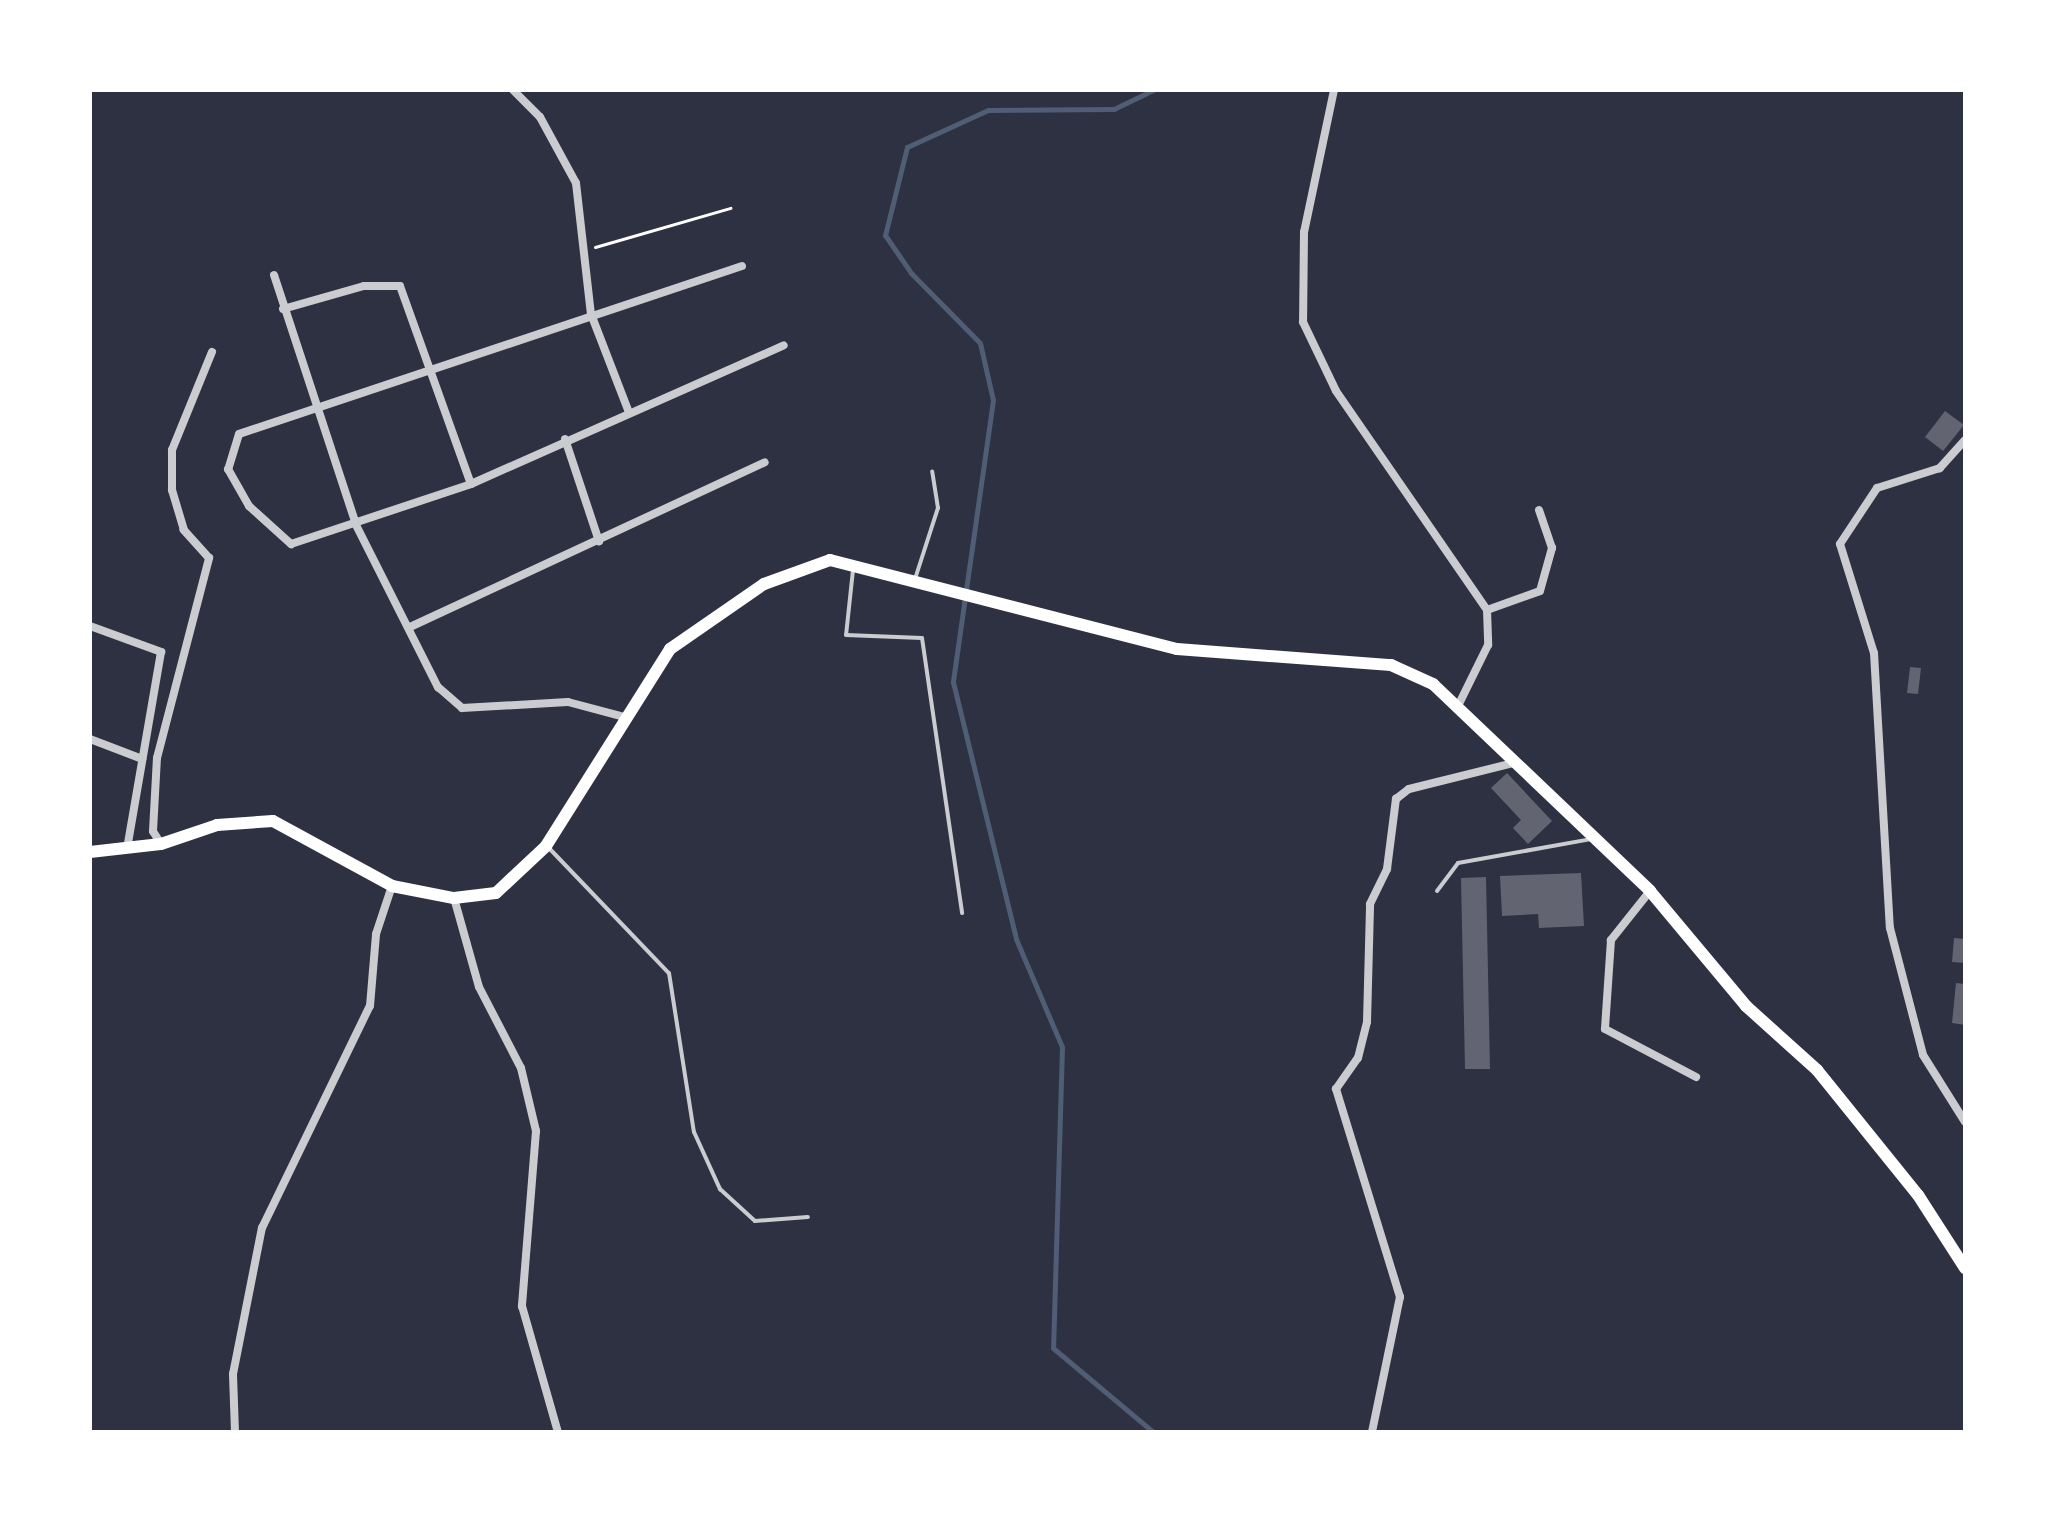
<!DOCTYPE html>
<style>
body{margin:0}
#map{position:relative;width:2055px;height:1522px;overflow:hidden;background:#2d3142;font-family:"Open Sans",sans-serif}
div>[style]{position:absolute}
.stream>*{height:5px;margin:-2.5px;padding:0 2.5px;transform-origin:2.5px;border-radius:2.5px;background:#4f5d75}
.building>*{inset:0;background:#626471}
.path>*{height:3px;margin:-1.5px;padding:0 1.5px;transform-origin:1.5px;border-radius:1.5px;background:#fff}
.service>*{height:4px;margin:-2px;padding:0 2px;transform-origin:2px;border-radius:2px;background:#caccd0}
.minor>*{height:8px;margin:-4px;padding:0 4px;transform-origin:4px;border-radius:4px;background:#caccd0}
.secondary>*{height:12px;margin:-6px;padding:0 6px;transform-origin:6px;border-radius:6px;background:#fff}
span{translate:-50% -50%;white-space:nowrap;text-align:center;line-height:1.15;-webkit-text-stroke:6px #fff;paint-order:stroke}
.frame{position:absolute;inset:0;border:92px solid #fff;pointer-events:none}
</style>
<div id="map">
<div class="stream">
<i style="left:1153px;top:90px;width:43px;rotate:154deg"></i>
<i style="left:1114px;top:109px;width:126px;rotate:179.5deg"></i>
<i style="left:988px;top:110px;width:89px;rotate:155.4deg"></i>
<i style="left:907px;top:147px;width:91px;rotate:104deg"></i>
<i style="left:885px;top:235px;width:46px;rotate:55.6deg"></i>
<i style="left:911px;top:273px;width:98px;rotate:45.4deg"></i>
<i style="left:980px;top:343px;width:58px;rotate:77.2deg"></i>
<i style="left:993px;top:400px;width:285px;rotate:98.1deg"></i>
<i style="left:953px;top:682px;width:265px;rotate:76.2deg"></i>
<i style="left:1016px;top:939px;width:117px;rotate:66.9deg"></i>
<i style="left:1062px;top:1047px;width:301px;rotate:91.7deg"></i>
<i style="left:1053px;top:1348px;width:131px;rotate:40deg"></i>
</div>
<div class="building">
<i style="clip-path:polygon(1945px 411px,1964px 425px,1943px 451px,1925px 437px)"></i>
<i style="clip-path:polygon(1910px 667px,1921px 668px,1918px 694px,1907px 693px)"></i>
<i style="clip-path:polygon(1507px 773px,1552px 821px,1528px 844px,1513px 828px,1521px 820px,1491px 788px)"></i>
<i style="clip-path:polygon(1581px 873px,1584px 926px,1539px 928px,1538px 914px,1502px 916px,1500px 876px)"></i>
<i style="clip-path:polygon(1486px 877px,1490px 1069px,1465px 1069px,1461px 878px)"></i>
<i style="clip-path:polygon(1954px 938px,1965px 939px,1965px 963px,1952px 962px)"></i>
<i style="clip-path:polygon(1956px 983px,1965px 984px,1965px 1025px,1952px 1023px)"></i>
</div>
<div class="path">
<i style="left:595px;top:247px;width:141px;rotate:-16.1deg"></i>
</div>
<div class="service">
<i style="left:853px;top:570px;width:65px;rotate:96.1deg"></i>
<i style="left:846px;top:635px;width:76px;rotate:2.3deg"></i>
<i style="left:922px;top:638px;width:278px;rotate:81.7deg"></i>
<i style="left:915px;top:579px;width:75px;rotate:-72.1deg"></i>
<i style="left:938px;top:508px;width:37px;rotate:-99deg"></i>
<i style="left:547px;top:846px;width:176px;rotate:46.2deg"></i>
<i style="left:669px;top:973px;width:161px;rotate:81.1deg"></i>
<i style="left:694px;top:1132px;width:63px;rotate:65.5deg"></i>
<i style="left:720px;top:1189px;width:47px;rotate:42.4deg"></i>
<i style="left:755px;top:1221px;width:53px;rotate:-4.3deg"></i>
<i style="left:1437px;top:891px;width:35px;rotate:-53deg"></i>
<i style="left:1458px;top:863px;width:135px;rotate:-10.2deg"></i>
</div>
<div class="minor">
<i style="left:513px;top:90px;width:38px;rotate:45deg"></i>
<i style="left:540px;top:117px;width:75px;rotate:61.4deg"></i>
<i style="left:576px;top:183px;width:132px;rotate:83.5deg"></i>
<i style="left:591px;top:314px;width:103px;rotate:68.9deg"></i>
<i style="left:1334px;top:90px;width:145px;rotate:101.9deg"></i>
<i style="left:1304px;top:232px;width:90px;rotate:90.6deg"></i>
<i style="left:1303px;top:322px;width:76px;rotate:64.4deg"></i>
<i style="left:1336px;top:391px;width:266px;rotate:55.4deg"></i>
<i style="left:1487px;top:610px;width:35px;rotate:88deg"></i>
<i style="left:1488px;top:645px;width:70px;rotate:116.2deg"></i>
<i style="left:742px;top:266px;width:530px;rotate:161.53deg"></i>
<i style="left:239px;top:434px;width:37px;rotate:107deg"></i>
<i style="left:228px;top:469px;width:43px;rotate:60.4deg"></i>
<i style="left:249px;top:506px;width:57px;rotate:42.1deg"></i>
<i style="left:291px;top:544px;width:190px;rotate:-18.4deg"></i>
<i style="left:471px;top:484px;width:342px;rotate:-23.9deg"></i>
<i style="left:274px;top:275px;width:263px;rotate:71.8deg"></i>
<i style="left:356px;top:525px;width:182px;rotate:63.2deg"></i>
<i style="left:438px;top:687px;width:32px;rotate:41deg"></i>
<i style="left:462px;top:708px;width:106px;rotate:-3.2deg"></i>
<i style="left:568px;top:702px;width:55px;rotate:14.8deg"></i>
<i style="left:283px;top:309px;width:84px;rotate:-15.9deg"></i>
<i style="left:364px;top:286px;width:36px"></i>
<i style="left:400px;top:286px;width:210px;rotate:70.3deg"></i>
<i style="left:565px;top:439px;width:108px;rotate:71.6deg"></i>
<i style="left:1965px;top:440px;width:38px;rotate:132deg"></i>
<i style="left:1940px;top:468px;width:66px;rotate:162.4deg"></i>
<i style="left:1877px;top:488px;width:67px;rotate:123.5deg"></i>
<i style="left:1840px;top:544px;width:114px;rotate:72.7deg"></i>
<i style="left:1874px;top:653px;width:275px;rotate:86.7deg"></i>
<i style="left:1890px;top:928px;width:131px;rotate:75.4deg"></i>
<i style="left:1923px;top:1055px;width:79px;rotate:57.9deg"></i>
<i style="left:1487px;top:610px;width:56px;rotate:-19.7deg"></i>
<i style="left:1540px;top:591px;width:45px;rotate:-74.4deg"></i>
<i style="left:1552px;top:548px;width:40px;rotate:-108.9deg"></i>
<i style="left:90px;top:626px;width:76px;rotate:20.1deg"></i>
<i style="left:161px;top:652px;width:200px;rotate:99.8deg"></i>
<i style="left:410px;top:627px;width:391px;rotate:-24.9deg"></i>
<i style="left:90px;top:739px;width:56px;rotate:21deg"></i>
<i style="left:161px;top:844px;width:15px;rotate:-122deg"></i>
<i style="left:153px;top:831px;width:73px;rotate:-86.9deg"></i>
<i style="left:157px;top:758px;width:207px;rotate:-75.4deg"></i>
<i style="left:209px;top:558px;width:38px;rotate:-132deg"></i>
<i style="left:184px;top:530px;width:42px;rotate:-106.7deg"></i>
<i style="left:172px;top:490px;width:40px;rotate:-90deg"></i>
<i style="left:172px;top:450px;width:106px;rotate:-67.8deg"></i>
<i style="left:1650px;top:891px;width:63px;rotate:128.5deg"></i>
<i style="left:1611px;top:940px;width:89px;rotate:93.9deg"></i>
<i style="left:1605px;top:1029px;width:103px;rotate:27.8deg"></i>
<i style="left:454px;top:898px;width:92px;rotate:74.3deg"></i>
<i style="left:479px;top:987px;width:91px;rotate:62.6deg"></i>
<i style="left:521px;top:1068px;width:65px;rotate:76.6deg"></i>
<i style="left:536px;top:1131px;width:176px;rotate:94.6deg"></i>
<i style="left:522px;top:1306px;width:131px;rotate:74.1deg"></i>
<i style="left:235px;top:1432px;width:58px;rotate:-92deg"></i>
<i style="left:233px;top:1374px;width:149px;rotate:-78.8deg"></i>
<i style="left:262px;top:1228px;width:247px;rotate:-64.1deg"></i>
<i style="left:370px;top:1006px;width:72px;rotate:-85.2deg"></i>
<i style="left:376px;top:934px;width:51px;rotate:-71.6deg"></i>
<i style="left:1372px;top:1432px;width:138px;rotate:-78.3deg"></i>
<i style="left:1400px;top:1297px;width:218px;rotate:-107.1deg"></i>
<i style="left:1336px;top:1089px;width:38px;rotate:-55deg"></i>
<i style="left:1358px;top:1058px;width:37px;rotate:-76deg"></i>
<i style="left:1367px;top:1022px;width:118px;rotate:-88.5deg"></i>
<i style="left:1370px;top:904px;width:39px;rotate:-64deg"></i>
<i style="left:1387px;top:869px;width:71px;rotate:-82.7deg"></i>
<i style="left:1396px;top:799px;width:16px;rotate:-38deg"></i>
<i style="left:1409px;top:789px;width:107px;rotate:-14deg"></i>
</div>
<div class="secondary">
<i style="left:90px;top:852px;width:71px;rotate:-6.4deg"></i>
<i style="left:161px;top:844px;width:59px;rotate:-18.7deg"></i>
<i style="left:217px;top:825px;width:56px;rotate:-4.1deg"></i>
<i style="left:273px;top:821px;width:136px;rotate:28.6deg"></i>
<i style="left:392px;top:886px;width:63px;rotate:11deg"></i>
<i style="left:454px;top:898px;width:42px;rotate:-6.8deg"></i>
<i style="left:496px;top:893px;width:69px;rotate:-43.2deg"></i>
<i style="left:546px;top:846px;width:233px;rotate:-57.8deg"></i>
<i style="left:670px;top:649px;width:114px;rotate:-34.7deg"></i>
<i style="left:764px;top:584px;width:70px;rotate:-20deg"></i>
<i style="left:830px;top:560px;width:358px;rotate:14.4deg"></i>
<i style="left:1177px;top:649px;width:215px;rotate:4.3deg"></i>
<i style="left:1391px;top:665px;width:46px;rotate:24.3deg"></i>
<i style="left:1433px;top:684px;width:300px;rotate:43.6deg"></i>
<i style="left:1650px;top:891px;width:150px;rotate:50.1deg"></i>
<i style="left:1746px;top:1006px;width:96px;rotate:42deg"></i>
<i style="left:1817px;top:1070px;width:161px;rotate:51.1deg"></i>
<i style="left:1918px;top:1195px;width:87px;rotate:57.2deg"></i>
</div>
<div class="frame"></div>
</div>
